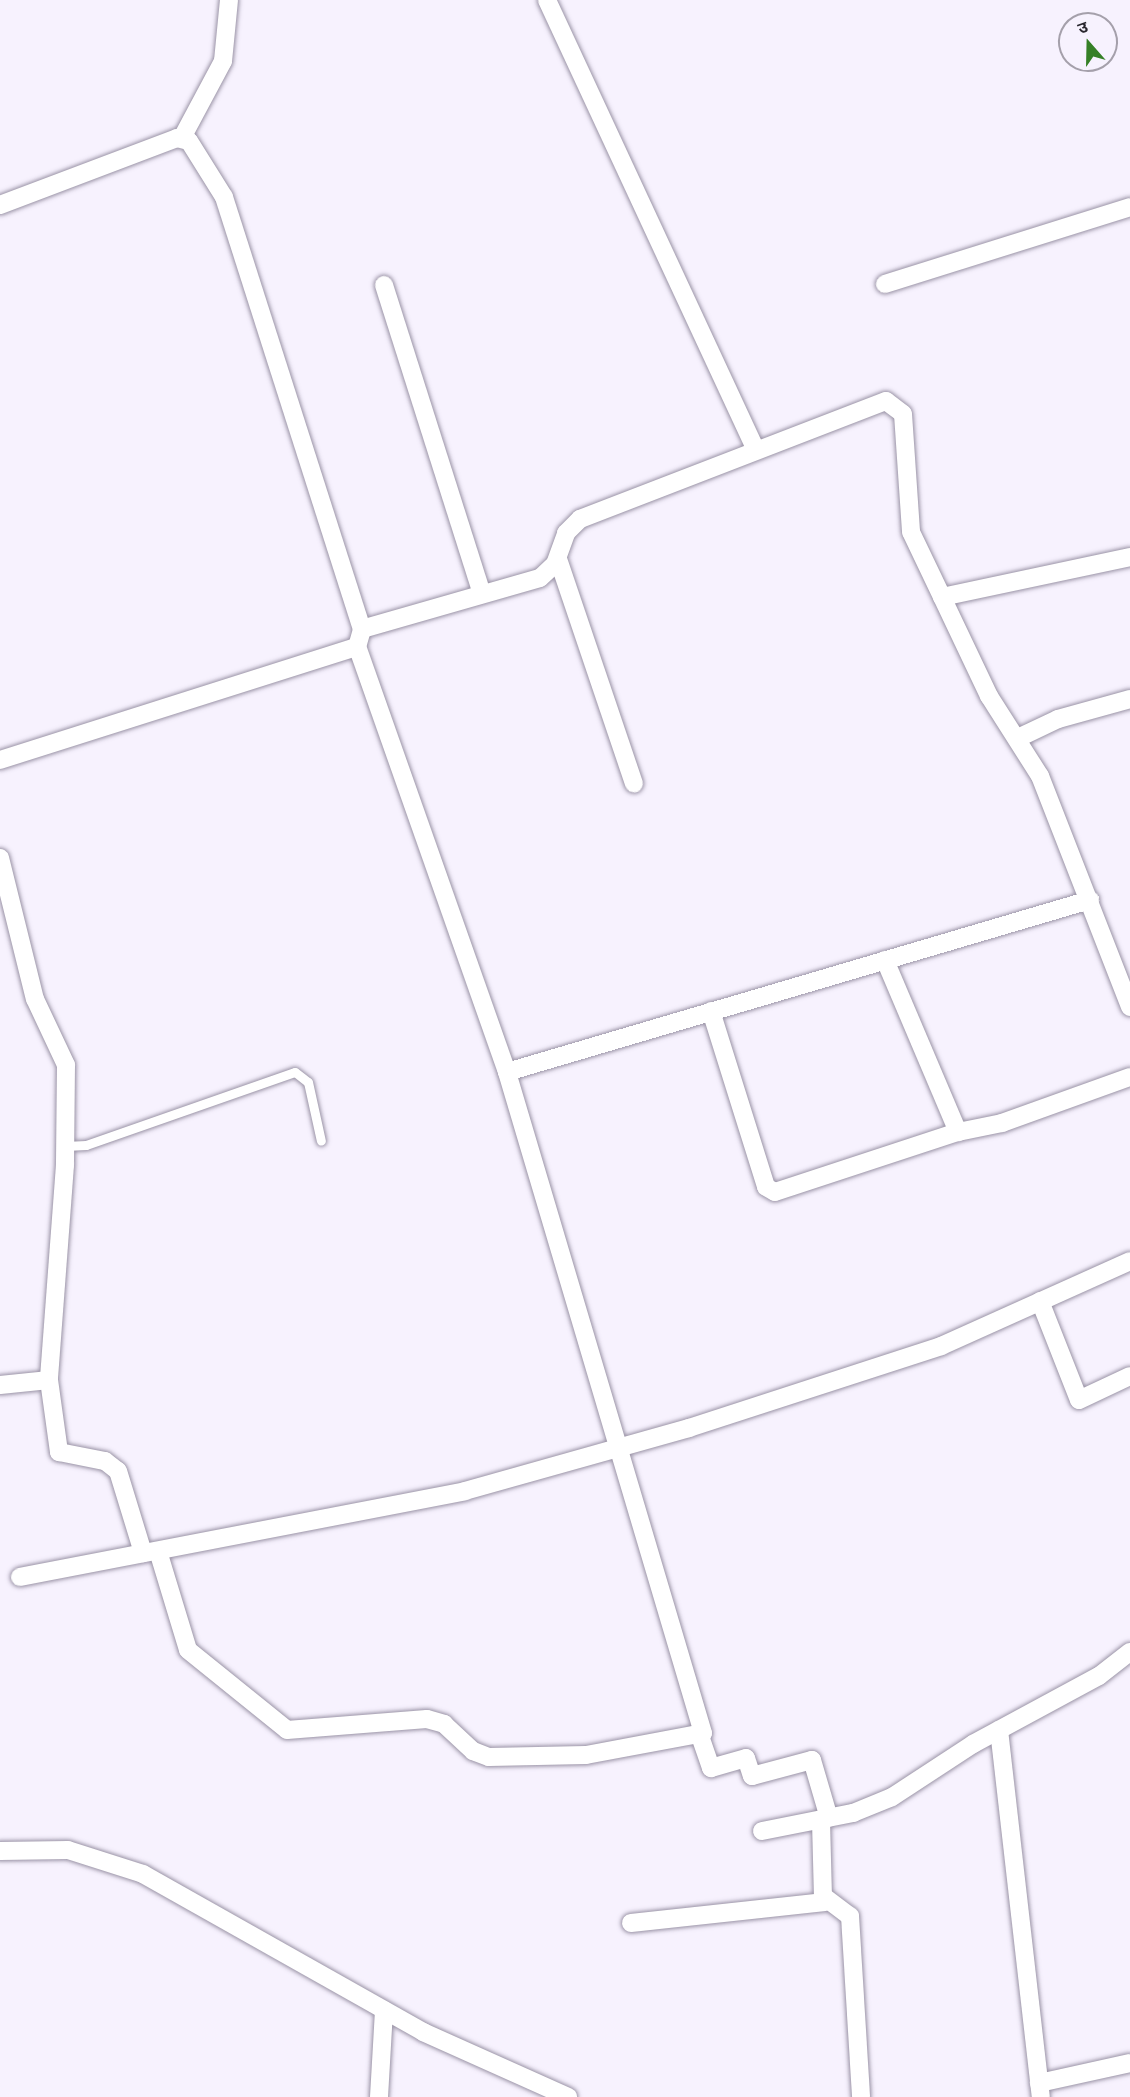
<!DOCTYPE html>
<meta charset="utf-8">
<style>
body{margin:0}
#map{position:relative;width:1130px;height:2097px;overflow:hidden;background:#f7f2fe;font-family:"Open Sans","Noto Sans Devanagari",sans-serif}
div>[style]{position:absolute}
.roads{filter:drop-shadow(0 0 2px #9a93a6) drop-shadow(0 0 2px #9a93a6)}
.service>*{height:9px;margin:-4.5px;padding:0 4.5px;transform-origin:4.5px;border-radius:4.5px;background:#fff}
.minor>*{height:18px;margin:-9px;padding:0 9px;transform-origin:9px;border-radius:9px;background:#fff}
span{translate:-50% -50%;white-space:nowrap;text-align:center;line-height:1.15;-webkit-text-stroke:6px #f7f2fe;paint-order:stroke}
.north{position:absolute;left:1058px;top:12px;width:60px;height:60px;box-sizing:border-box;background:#f7f2fe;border:2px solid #a5a0ab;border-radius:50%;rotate:340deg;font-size:16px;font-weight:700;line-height:24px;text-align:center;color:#29262e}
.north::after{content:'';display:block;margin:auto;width:21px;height:27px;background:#368027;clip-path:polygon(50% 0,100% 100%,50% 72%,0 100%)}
</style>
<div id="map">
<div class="roads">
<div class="service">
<i style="left:65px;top:1146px;width:21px;rotate:-3deg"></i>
<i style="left:86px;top:1145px;width:221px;rotate:-19.3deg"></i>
<i style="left:295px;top:1072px;width:16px;rotate:38deg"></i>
<i style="left:308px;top:1082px;width:60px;rotate:77.6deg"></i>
</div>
<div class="minor">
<i style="left:547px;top:0;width:494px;rotate:65.1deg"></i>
<i style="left:183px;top:136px;width:85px;rotate:-61.9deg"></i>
<i style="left:223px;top:61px;width:61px;rotate:-84.4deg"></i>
<i style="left:0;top:205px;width:189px;rotate:-20.7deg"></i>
<i style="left:177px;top:138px;width:12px;rotate:14deg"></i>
<i style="left:189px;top:141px;width:66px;rotate:58deg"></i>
<i style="left:224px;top:197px;width:454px;rotate:72.3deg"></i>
<i style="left:885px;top:284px;width:257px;rotate:-17.4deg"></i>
<i style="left:384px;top:285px;width:324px;rotate:72.4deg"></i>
<i style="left:558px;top:559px;width:237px;rotate:71.3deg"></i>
<i style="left:942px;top:597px;width:110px;rotate:64.6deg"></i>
<i style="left:989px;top:696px;width:95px;rotate:57.5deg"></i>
<i style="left:1040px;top:776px;width:248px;rotate:68.7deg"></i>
<i style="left:1018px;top:738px;width:44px;rotate:-25.4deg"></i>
<i style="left:1058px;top:719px;width:75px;rotate:-15.5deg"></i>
<i style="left:0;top:760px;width:374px;rotate:-17.6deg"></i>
<i style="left:357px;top:647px;width:19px;rotate:-74deg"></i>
<i style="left:362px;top:629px;width:185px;rotate:-16deg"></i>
<i style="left:540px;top:578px;width:21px;rotate:-43deg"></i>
<i style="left:555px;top:564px;width:33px;rotate:-70deg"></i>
<i style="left:566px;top:533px;width:20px;rotate:-45deg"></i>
<i style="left:580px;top:519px;width:328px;rotate:-21.1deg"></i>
<i style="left:886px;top:401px;width:21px;rotate:37deg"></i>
<i style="left:903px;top:414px;width:118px;rotate:86.1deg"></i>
<i style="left:911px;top:532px;width:72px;rotate:64.5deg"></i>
<i style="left:942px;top:597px;width:192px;rotate:-12deg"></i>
<i style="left:0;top:858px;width:145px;rotate:76.1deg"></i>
<i style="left:35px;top:999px;width:73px;rotate:64.8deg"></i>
<i style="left:66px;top:1065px;width:100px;rotate:90.6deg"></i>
<i style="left:65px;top:1165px;width:216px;rotate:94.3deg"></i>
<i style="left:49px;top:1380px;width:49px;rotate:174.2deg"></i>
<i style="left:885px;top:960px;width:187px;rotate:67deg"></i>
<i style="left:711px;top:1011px;width:184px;rotate:72.6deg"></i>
<i style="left:766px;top:1187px;width:10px;rotate:29deg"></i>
<i style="left:775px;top:1192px;width:193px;rotate:-18.2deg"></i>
<i style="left:958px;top:1132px;width:45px;rotate:-11.6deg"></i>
<i style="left:1002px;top:1123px;width:136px;rotate:-19.8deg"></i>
<i style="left:507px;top:1072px;width:608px;rotate:-16.44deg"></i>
<i style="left:1040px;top:1301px;width:106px;rotate:68.5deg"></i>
<i style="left:1079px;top:1400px;width:56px;rotate:-25.2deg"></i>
<i style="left:49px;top:1380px;width:73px;rotate:82.1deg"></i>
<i style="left:59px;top:1452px;width:47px;rotate:11.1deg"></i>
<i style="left:105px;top:1461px;width:16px;rotate:38deg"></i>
<i style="left:118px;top:1471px;width:86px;rotate:73deg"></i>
<i style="left:158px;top:1551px;width:103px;rotate:73.1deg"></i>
<i style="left:188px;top:1650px;width:127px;rotate:38.9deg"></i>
<i style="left:287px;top:1730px;width:140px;rotate:-4.5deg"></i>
<i style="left:427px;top:1719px;width:18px;rotate:16deg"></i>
<i style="left:444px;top:1724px;width:40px;rotate:43deg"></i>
<i style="left:473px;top:1751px;width:17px;rotate:21deg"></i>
<i style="left:489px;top:1757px;width:97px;rotate:-1.2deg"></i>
<i style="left:586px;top:1755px;width:119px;rotate:-10.6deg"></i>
<i style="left:703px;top:1733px;width:689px;rotate:-106.52deg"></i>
<i style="left:507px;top:1072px;width:451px;rotate:-109.4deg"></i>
<i style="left:20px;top:1577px;width:453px;rotate:-10.9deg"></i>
<i style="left:465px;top:1491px;width:233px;rotate:-15.7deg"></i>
<i style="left:689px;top:1428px;width:265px;rotate:-18deg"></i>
<i style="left:941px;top:1346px;width:207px;rotate:-24.2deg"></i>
<i style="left:999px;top:1730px;width:369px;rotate:83.5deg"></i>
<i style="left:700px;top:1736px;width:34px;rotate:71deg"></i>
<i style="left:711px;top:1768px;width:36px;rotate:-16deg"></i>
<i style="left:746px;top:1758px;width:19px;rotate:72deg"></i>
<i style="left:752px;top:1776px;width:62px;rotate:-14.9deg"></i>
<i style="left:812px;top:1760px;width:60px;rotate:73.7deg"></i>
<i style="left:821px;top:1821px;width:75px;rotate:88.5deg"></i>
<i style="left:823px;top:1896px;width:34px;rotate:37deg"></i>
<i style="left:850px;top:1916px;width:181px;rotate:86.5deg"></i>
<i style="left:762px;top:1831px;width:93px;rotate:-11.2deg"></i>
<i style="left:853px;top:1813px;width:42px;rotate:-22.3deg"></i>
<i style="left:892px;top:1797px;width:97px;rotate:-33.2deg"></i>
<i style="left:973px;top:1744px;width:143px;rotate:-28.4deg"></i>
<i style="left:1099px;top:1676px;width:39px;rotate:-38deg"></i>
<i style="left:0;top:1851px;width:68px;rotate:-0.8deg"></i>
<i style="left:68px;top:1850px;width:79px;rotate:17.7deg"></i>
<i style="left:143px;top:1874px;width:322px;rotate:29.4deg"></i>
<i style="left:423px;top:2032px;width:159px;rotate:24.1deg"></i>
<i style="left:631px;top:1923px;width:195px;rotate:-6.2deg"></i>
<i style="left:1039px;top:2083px;width:93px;rotate:-12.4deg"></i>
<i style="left:379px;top:2097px;width:87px;rotate:-86.7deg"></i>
</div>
</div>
<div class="north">उ</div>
</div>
